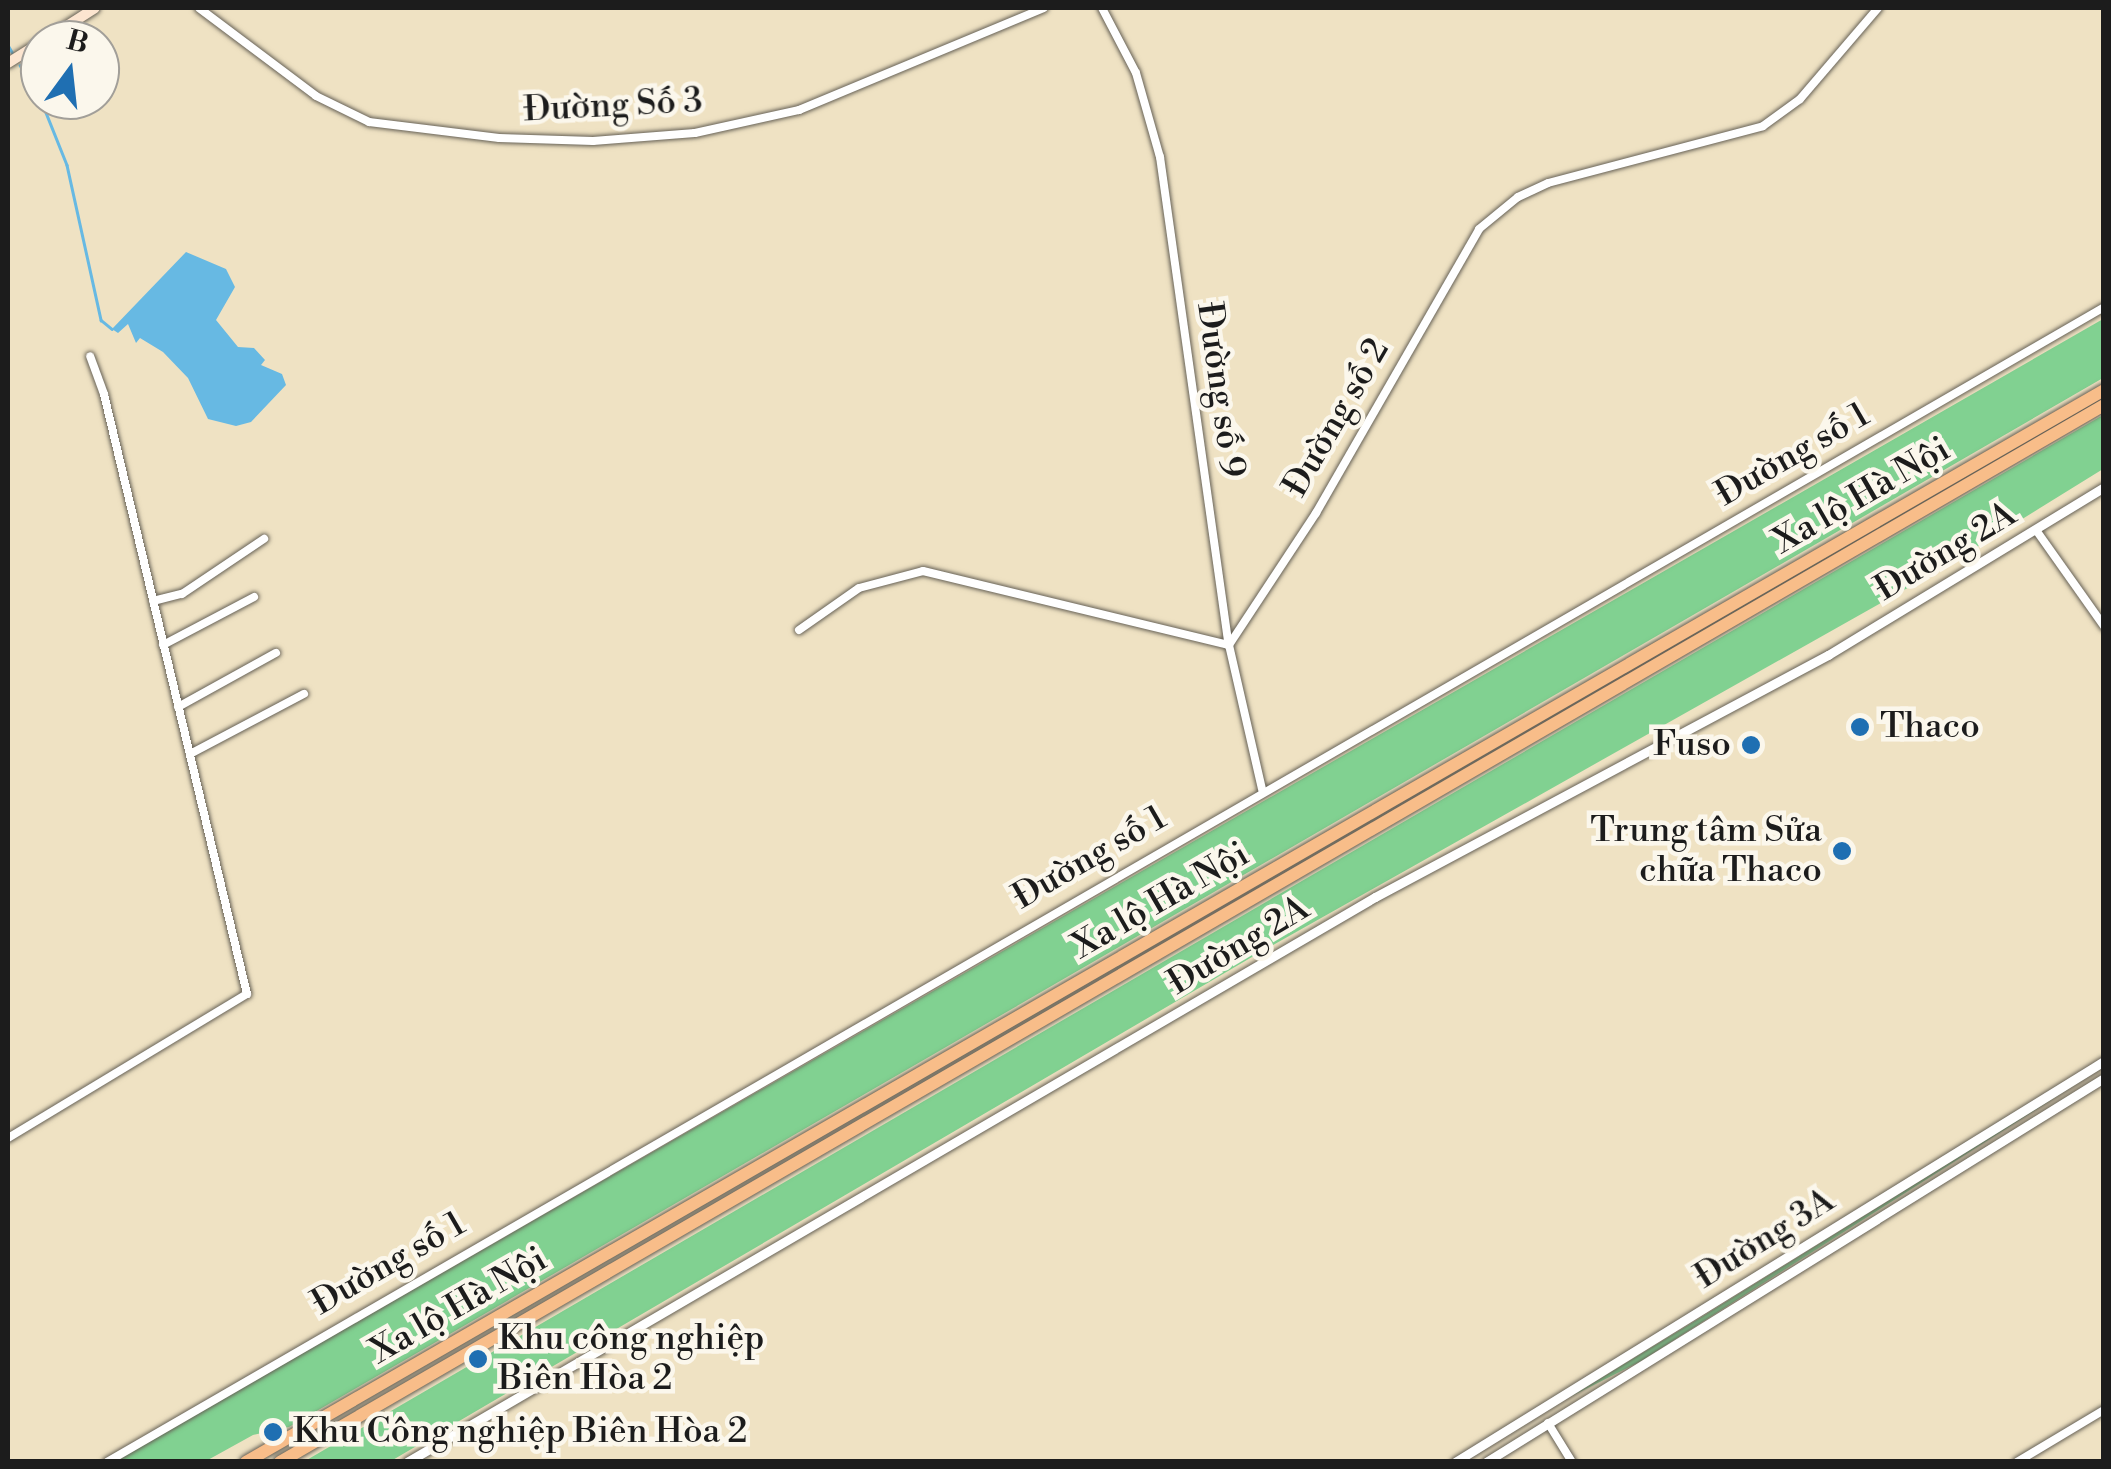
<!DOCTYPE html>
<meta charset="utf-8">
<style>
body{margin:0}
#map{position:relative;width:2111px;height:1469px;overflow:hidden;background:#efe2c3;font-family:"Libre Bodoni",serif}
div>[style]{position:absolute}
.green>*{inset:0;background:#81d191}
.water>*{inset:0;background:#67b9e3}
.stream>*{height:2.5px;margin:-1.25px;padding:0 1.25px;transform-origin:1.25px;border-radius:1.25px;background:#67b9e3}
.roads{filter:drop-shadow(0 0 2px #666156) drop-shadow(0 0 2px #666156)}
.minor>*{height:8px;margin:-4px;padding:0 4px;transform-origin:4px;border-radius:4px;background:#fff}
.tertiary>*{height:9px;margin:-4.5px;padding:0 4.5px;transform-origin:4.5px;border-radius:4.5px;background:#fff}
.secondary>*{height:10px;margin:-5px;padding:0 5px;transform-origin:5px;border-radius:5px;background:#fce5d0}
.trunk>*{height:12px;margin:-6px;padding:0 6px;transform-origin:6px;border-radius:6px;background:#f8bd89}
.dots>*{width:28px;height:28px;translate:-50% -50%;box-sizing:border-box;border:5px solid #fbf7ec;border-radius:50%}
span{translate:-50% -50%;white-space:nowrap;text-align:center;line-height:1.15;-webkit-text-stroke:9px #fbf7ec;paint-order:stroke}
.street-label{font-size:35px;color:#1c1c1c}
.poi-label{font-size:35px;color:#1c1c1c}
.left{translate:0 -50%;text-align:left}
.right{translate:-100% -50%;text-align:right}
.frame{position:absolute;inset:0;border:10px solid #1c1c1c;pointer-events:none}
.north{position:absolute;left:20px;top:20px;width:100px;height:100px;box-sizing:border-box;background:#fbf7ec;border:2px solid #a29f99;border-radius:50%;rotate:15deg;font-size:28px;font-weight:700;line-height:40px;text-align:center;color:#1c1c1c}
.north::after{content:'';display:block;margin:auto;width:35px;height:45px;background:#1f6fb2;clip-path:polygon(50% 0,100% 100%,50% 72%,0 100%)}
</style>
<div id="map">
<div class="green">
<i style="clip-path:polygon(2103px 319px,2103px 378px,289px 1427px,253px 1435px,206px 1461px,113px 1462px)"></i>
<i style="clip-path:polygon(2103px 415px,2103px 469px,1943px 568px,1252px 957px,391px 1461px,305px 1461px)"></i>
<i style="clip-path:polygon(2103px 1067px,1641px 1361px,1570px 1397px,1700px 1318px)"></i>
</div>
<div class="water">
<i style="clip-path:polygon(186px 252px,226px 269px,235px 287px,216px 320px,238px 347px,254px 348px,265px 360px,261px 365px,282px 374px,286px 385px,251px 422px,236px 426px,208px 419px,188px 378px,163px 352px,140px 338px,136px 343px,128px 324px,118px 333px,112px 329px)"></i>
</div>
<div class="stream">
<i style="left:8px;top:45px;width:8px;rotate:60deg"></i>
<i style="left:20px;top:65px;width:38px;rotate:60deg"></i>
<i style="left:41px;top:100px;width:70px;rotate:68.2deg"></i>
<i style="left:67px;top:165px;width:159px;rotate:77.6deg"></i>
<i style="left:101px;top:320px;width:14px;rotate:39deg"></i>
</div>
<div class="roads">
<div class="minor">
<i style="left:199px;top:8px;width:146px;rotate:36.9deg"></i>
<i style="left:316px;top:96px;width:59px;rotate:26.1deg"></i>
<i style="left:369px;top:122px;width:131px;rotate:7deg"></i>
<i style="left:499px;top:138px;width:94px;rotate:1.8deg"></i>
<i style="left:593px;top:141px;width:102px;rotate:-4.5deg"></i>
<i style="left:695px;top:133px;width:107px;rotate:-12.5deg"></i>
<i style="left:799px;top:110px;width:265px;rotate:-22.6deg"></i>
<i style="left:1102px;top:8px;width:73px;rotate:62.4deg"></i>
<i style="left:1136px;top:73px;width:87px;rotate:74.1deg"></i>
<i style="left:1160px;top:157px;width:493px;rotate:82deg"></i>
<i style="left:1229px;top:645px;width:148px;rotate:77.1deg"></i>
<i style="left:2036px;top:530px;width:118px;rotate:54.7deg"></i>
<i style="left:153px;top:601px;width:30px;rotate:-14deg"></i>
<i style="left:182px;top:594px;width:99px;rotate:-33.9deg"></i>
<i style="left:799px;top:630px;width:73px;rotate:-35deg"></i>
<i style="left:859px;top:588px;width:66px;rotate:-14.9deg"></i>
<i style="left:923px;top:571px;width:315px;rotate:13.6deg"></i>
<i style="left:1229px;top:645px;width:158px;rotate:-56.6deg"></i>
<i style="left:1316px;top:513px;width:327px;rotate:-60.1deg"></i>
<i style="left:1479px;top:229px;width:50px;rotate:-39.4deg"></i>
<i style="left:1518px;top:197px;width:33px;rotate:-25deg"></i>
<i style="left:1548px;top:183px;width:222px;rotate:-14.8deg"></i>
<i style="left:1763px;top:126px;width:46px;rotate:-36.1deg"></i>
<i style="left:1800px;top:99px;width:120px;rotate:-49.4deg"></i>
<i style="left:163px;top:645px;width:103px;rotate:-27.8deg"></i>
<i style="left:178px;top:707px;width:112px;rotate:-28.9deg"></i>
<i style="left:190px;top:754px;width:129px;rotate:-27.8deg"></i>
<i style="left:8px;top:1138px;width:279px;rotate:-31.1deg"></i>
<i style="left:247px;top:994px;width:617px;rotate:-103.41deg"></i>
<i style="left:104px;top:394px;width:40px;rotate:-110.2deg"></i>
<i style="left:1548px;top:1423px;width:46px;rotate:58.4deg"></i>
<i style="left:107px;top:1462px;width:2307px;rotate:-30.04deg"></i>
<i style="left:2017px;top:1462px;width:101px;rotate:-30.9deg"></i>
</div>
<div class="tertiary">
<i style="left:407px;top:1462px;width:1121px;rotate:-30.27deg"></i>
<i style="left:1375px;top:897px;width:514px;rotate:-28.11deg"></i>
<i style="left:1828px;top:655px;width:323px;rotate:-31.3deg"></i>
<i style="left:1455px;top:1462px;width:763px;rotate:-31.71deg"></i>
<i style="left:1486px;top:1462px;width:728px;rotate:-31.86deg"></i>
</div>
<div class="secondary">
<i style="left:45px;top:40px;width:59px;rotate:-32.6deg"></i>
<i style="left:8px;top:63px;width:38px;rotate:-32deg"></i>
</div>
<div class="trunk">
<i style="left:246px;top:1462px;width:2145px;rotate:-29.98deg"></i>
<i style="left:280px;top:1462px;width:2108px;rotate:-30.09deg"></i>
</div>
</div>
<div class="dots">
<i style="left:1860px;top:727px;background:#1f6fb2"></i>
<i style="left:1751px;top:745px;background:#1f6fb2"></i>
<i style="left:1842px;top:851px;background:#1f6fb2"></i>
<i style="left:478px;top:1359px;background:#1f6fb2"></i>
<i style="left:273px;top:1432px;background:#1f6fb2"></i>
</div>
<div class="street-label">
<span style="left:613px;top:106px;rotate:-3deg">Đường Số 3</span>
<span style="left:1220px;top:390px;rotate:82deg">Đường số 9</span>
<span style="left:1337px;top:418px;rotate:-60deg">Đường số 2</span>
<span style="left:1793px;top:455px;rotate:-30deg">Đường số 1</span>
<span style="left:1862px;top:496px;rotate:-30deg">Xa lộ Hà Nội</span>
<span style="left:1946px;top:552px;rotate:-31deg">Đường 2A</span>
<span style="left:1090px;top:858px;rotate:-30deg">Đường số 1</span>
<span style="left:1161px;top:901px;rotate:-30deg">Xa lộ Hà Nội</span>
<span style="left:1239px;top:946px;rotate:-31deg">Đường 2A</span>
<span style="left:1765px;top:1239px;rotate:-32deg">Đường 3A</span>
<span style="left:389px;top:1264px;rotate:-30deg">Đường số 1</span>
<span style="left:459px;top:1306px;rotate:-30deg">Xa lộ Hà Nội</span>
</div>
<div class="poi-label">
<span class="left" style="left:1880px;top:727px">Thaco</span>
<span class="right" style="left:1731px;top:745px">Fuso</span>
<span class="right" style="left:1822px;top:851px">Trung tâm Sửa<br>chữa Thaco</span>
<span class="left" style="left:498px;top:1359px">Khu công nghiệp<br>Biên Hòa 2</span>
<span class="left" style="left:293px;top:1432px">Khu Công nghiệp Biên Hòa 2</span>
</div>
<div class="frame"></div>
<div class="north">B</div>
</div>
